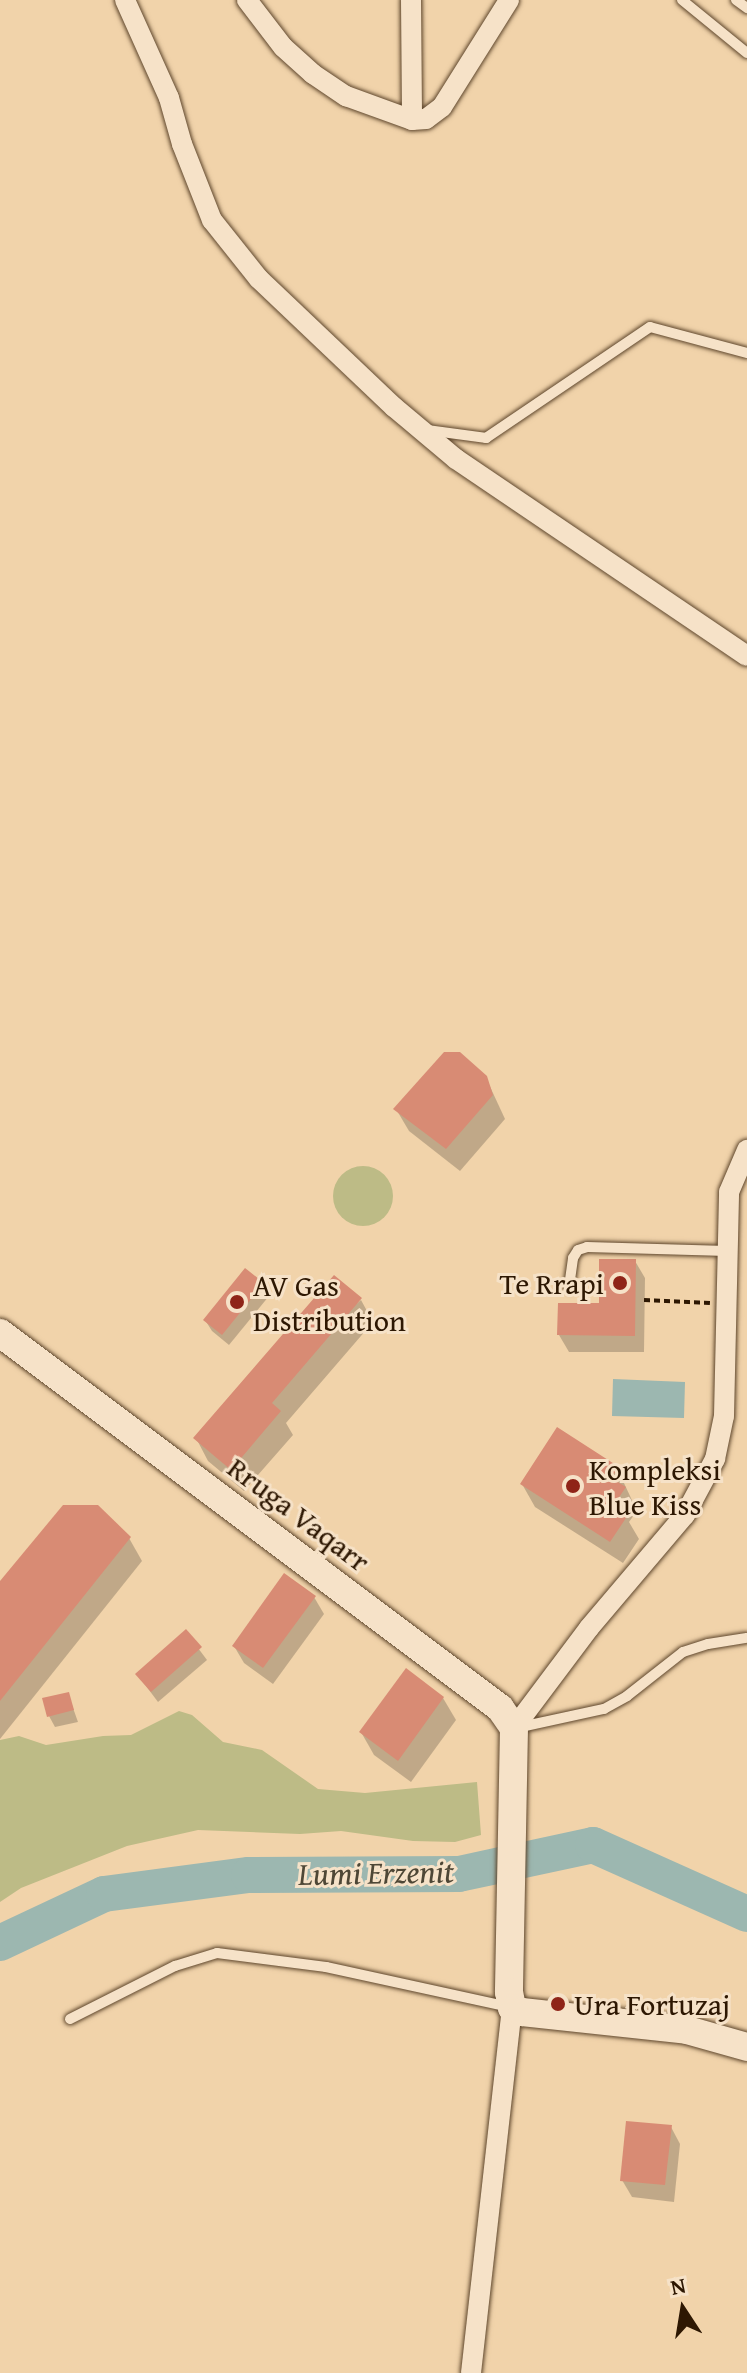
<!DOCTYPE html>
<style>
body{margin:0}
#map{position:relative;width:747px;height:2373px;overflow:hidden;background:#f1d3aa;font-family:"Gentium Book Plus",serif}
div>[style]{position:absolute}
.green>*{inset:0;background:#bdbb86}
.round{border-radius:50%}
.water>*{inset:0;background:#9cb7b0}
.shadow>*{inset:0;background:#0003}
.river>*{height:36px;margin:-18px;padding:0 18px;transform-origin:18px;border-radius:18px;background:#9cb7b0}
.building>*{inset:0;background:#d88b74}
.path>*{height:4px;margin-top:-2px;transform-origin:0;background:repeating-linear-gradient(90deg,#2d1702 0 6px,transparent 0 10px)}
.roads{filter:drop-shadow(0 0 2px #5e462c) drop-shadow(0 0 2px #5e462c)}
.service>*{height:10px;margin:-5px;padding:0 5px;transform-origin:5px;border-radius:5px;background:#f6e2c8}
.minor>*{height:20px;margin:-10px;padding:0 10px;transform-origin:10px;border-radius:10px;background:#f6e2c8}
.secondary>*{height:28px;margin:-14px;padding:0 14px;transform-origin:14px;border-radius:14px;background:#f6e2c8}
.dots>*{width:22px;height:22px;translate:-50% -50%;box-sizing:border-box;border:4px solid #f6e2c8;border-radius:50%}
span{translate:-50% -50%;white-space:nowrap;text-align:center;line-height:1.15;-webkit-text-stroke:6px #f6e2c8;paint-order:stroke}
.poi-label{font-size:30px;color:#2d1702}
.right{translate:-100% -50%;text-align:right}
.left{translate:0 -50%;text-align:left}
.street-label{font-size:30px;color:#2d1702}
.water-label{font-size:32px;color:#4e4736;font-style:italic}
.north{position:absolute;left:643px;top:2269px;width:80px;height:80px;-webkit-text-stroke:6px #f6e2c8;paint-order:stroke;rotate:348deg;font-size:22px;font-weight:700;line-height:32px;text-align:center;color:#2d1702}
.north::after{content:'';display:block;margin:auto;width:28px;height:36px;background:#2d1702;clip-path:polygon(50% 0,100% 100%,50% 72%,0 100%)}
</style>
<div id="map">
<div class="green">
<i class="round" style="left:333px;top:1166px;width:60px;height:60px"></i>
<i style="clip-path:polygon(179px 1711px,192px 1715px,223px 1742px,262px 1750px,318px 1789px,365px 1793px,477px 1782px,481px 1835px,455px 1842px,413px 1841px,341px 1831px,300px 1834px,198px 1830px,127px 1846px,21px 1888px,0 1902px,0 1740px,19px 1736px,46px 1745px,103px 1736px,131px 1735px)"></i>
</div>
<div class="water">
<i style="clip-path:polygon(613px 1379px,685px 1382px,684px 1418px,612px 1416px)"></i>
</div>
<div class="shadow">
<i style="clip-path:polygon(486px 1078px,505px 1119px,460px 1171px,409px 1131px,396px 1109px)"></i>
<i style="clip-path:polygon(635px 1261px,645px 1278px,644px 1352px,569px 1352px,559px 1335px,601px 1305px)"></i>
<i style="clip-path:polygon(262px 1285px,269px 1296px,229px 1345px,212px 1331px,205px 1320px)"></i>
<i style="clip-path:polygon(361px 1300px,373px 1322px,286px 1423px,293px 1435px,244px 1491px,208px 1461px,196px 1438px)"></i>
<i style="clip-path:polygon(617px 1468px,637px 1511px,629px 1522px,639px 1539px,623px 1563px,535px 1507px,522px 1484px)"></i>
<i style="clip-path:polygon(129px 1538px,142px 1561px,0 1739px,0 1584px)"></i>
<i style="clip-path:polygon(314px 1597px,324px 1614px,273px 1684px,244px 1663px,234px 1646px)"></i>
<i style="clip-path:polygon(186px 1632px,207px 1660px,158px 1702px,137px 1674px)"></i>
<i style="clip-path:polygon(68px 1694px,78px 1722px,55px 1727px,49px 1716px)"></i>
<i style="clip-path:polygon(443px 1698px,456px 1720px,411px 1782px,374px 1755px,361px 1732px)"></i>
<i style="clip-path:polygon(671px 2127px,680px 2144px,674px 2202px,632px 2197px,622px 2180px)"></i>
</div>
<div class="river">
<i style="left:0;top:1943px;width:115px;rotate:-25.2deg"></i>
<i style="left:104px;top:1894px;width:146px;rotate:-7.5deg"></i>
<i style="left:249px;top:1875px;width:210px;rotate:-0.3deg"></i>
<i style="left:459px;top:1874px;width:137px;rotate:-12.2deg"></i>
<i style="left:593px;top:1845px;width:169px;rotate:24.1deg"></i>
</div>
<div class="building">
<i style="clip-path:polygon(444px 1052px,460px 1052px,487px 1076px,493px 1095px,446px 1149px,393px 1109px)"></i>
<i style="clip-path:polygon(599px 1259px,636px 1259px,635px 1336px,557px 1335px,558px 1303px,599px 1303px)"></i>
<i style="clip-path:polygon(245px 1268px,264px 1283px,222px 1335px,203px 1320px)"></i>
<i style="clip-path:polygon(334px 1275px,362px 1298px,272px 1403px,281px 1411px,231px 1470px,193px 1438px)"></i>
<i style="clip-path:polygon(557px 1427px,619px 1467px,611px 1478px,626px 1487px,613px 1506px,628px 1515px,610px 1542px,520px 1484px)"></i>
<i style="clip-path:polygon(63px 1505px,98px 1505px,131px 1537px,0 1701px,0 1581px)"></i>
<i style="clip-path:polygon(284px 1573px,316px 1596px,263px 1668px,232px 1646px)"></i>
<i style="clip-path:polygon(186px 1629px,202px 1647px,151px 1692px,135px 1674px)"></i>
<i style="clip-path:polygon(406px 1668px,444px 1697px,398px 1761px,359px 1732px)"></i>
<i style="clip-path:polygon(69px 1692px,74px 1710px,47px 1717px,42px 1698px)"></i>
<i style="clip-path:polygon(626px 2121px,672px 2125px,665px 2185px,620px 2181px)"></i>
</div>
<div class="path">
<i style="left:644px;top:1300px;width:66px;rotate:2.6deg"></i>
</div>
<div class="roads">
<div class="service">
<i style="left:682px;top:0;width:84px;rotate:39.2deg"></i>
<i style="left:736px;top:0;width:14px;rotate:36deg"></i>
<i style="left:427px;top:430px;width:60px;rotate:7.7deg"></i>
<i style="left:486px;top:438px;width:198px;rotate:-34.1deg"></i>
<i style="left:650px;top:327px;width:100px;rotate:15deg"></i>
<i style="left:569px;top:1287px;width:29px;rotate:-82deg"></i>
<i style="left:573px;top:1258px;width:9px;rotate:-58deg"></i>
<i style="left:578px;top:1250px;width:9px;rotate:-18deg"></i>
<i style="left:587px;top:1247px;width:140px;rotate:1.6deg"></i>
<i style="left:516px;top:1728px;width:90px;rotate:-12.2deg"></i>
<i style="left:604px;top:1709px;width:26px;rotate:-29deg"></i>
<i style="left:627px;top:1696px;width:71px;rotate:-38.2deg"></i>
<i style="left:683px;top:1652px;width:26px;rotate:-18deg"></i>
<i style="left:708px;top:1644px;width:39px;rotate:-9deg"></i>
<i style="left:70px;top:2019px;width:118px;rotate:-26.8deg"></i>
<i style="left:175px;top:1966px;width:44px;rotate:-17.2deg"></i>
<i style="left:217px;top:1953px;width:110px;rotate:7.3deg"></i>
<i style="left:326px;top:1967px;width:187px;rotate:12.3deg"></i>
</div>
<div class="minor">
<i style="left:125px;top:0;width:107px;rotate:65.8deg"></i>
<i style="left:169px;top:98px;width:48px;rotate:74.2deg"></i>
<i style="left:182px;top:144px;width:82px;rotate:68.5deg"></i>
<i style="left:212px;top:220px;width:75px;rotate:51.5deg"></i>
<i style="left:259px;top:279px;width:186px;rotate:43.5deg"></i>
<i style="left:394px;top:407px;width:81px;rotate:40deg"></i>
<i style="left:456px;top:459px;width:351px;rotate:34.1deg"></i>
<i style="left:247px;top:0;width:59px;rotate:52.5deg"></i>
<i style="left:283px;top:47px;width:40px;rotate:42deg"></i>
<i style="left:313px;top:74px;width:40px;rotate:34deg"></i>
<i style="left:346px;top:96px;width:70px;rotate:20deg"></i>
<i style="left:412px;top:120px;width:14px;rotate:-4deg"></i>
<i style="left:426px;top:119px;width:20px;rotate:-37deg"></i>
<i style="left:442px;top:107px;width:126px;rotate:-57.9deg"></i>
<i style="left:411px;top:0;width:120px;rotate:89.5deg"></i>
<i style="left:514px;top:1728px;width:125px;rotate:-53.1deg"></i>
<i style="left:589px;top:1628px;width:148px;rotate:-49.7deg"></i>
<i style="left:685px;top:1515px;width:64px;rotate:-61.8deg"></i>
<i style="left:715px;top:1459px;width:44px;rotate:-78.2deg"></i>
<i style="left:724px;top:1416px;width:224px;rotate:-88.7deg"></i>
<i style="left:729px;top:1192px;width:46px;rotate:-66.8deg"></i>
<i style="left:471px;top:2373px;width:367px;rotate:-83.6deg"></i>
</div>
<div class="secondary">
<i style="left:0;top:1333px;width:625px;rotate:36.87deg"></i>
<i style="left:500px;top:1708px;width:24px;rotate:55deg"></i>
<i style="left:514px;top:1728px;width:264px;rotate:91.1deg"></i>
<i style="left:509px;top:1992px;width:16px;rotate:79deg"></i>
<i style="left:512px;top:2008px;width:11px;rotate:22deg"></i>
<i style="left:522px;top:2012px;width:166px;rotate:6.2deg"></i>
<i style="left:687px;top:2030px;width:62px;rotate:15.8deg"></i>
</div>
</div>
<div class="dots">
<i style="left:620px;top:1283px;background:#8f2418"></i>
<i style="left:237px;top:1302px;background:#8f2418"></i>
<i style="left:573px;top:1486px;background:#8f2418"></i>
<i style="left:558px;top:2004px;background:#8f2418"></i>
</div>
<div class="poi-label">
<span class="right" style="left:604px;top:1283px">Te Rrapi</span>
<span class="left" style="left:253px;top:1302px">AV Gas<br>Distribution</span>
<span class="left" style="left:589px;top:1486px">Kompleksi<br>Blue Kiss</span>
<span class="left" style="left:574px;top:2004px">Ura Fortuzaj</span>
</div>
<div class="street-label">
<span style="left:299px;top:1514px;rotate:37deg">Rruga Vaqarr</span>
</div>
<div class="water-label">
<span style="left:376px;top:1873px;rotate:-1deg">Lumi Erzenit</span>
</div>
<div class="north">N</div>
</div>
